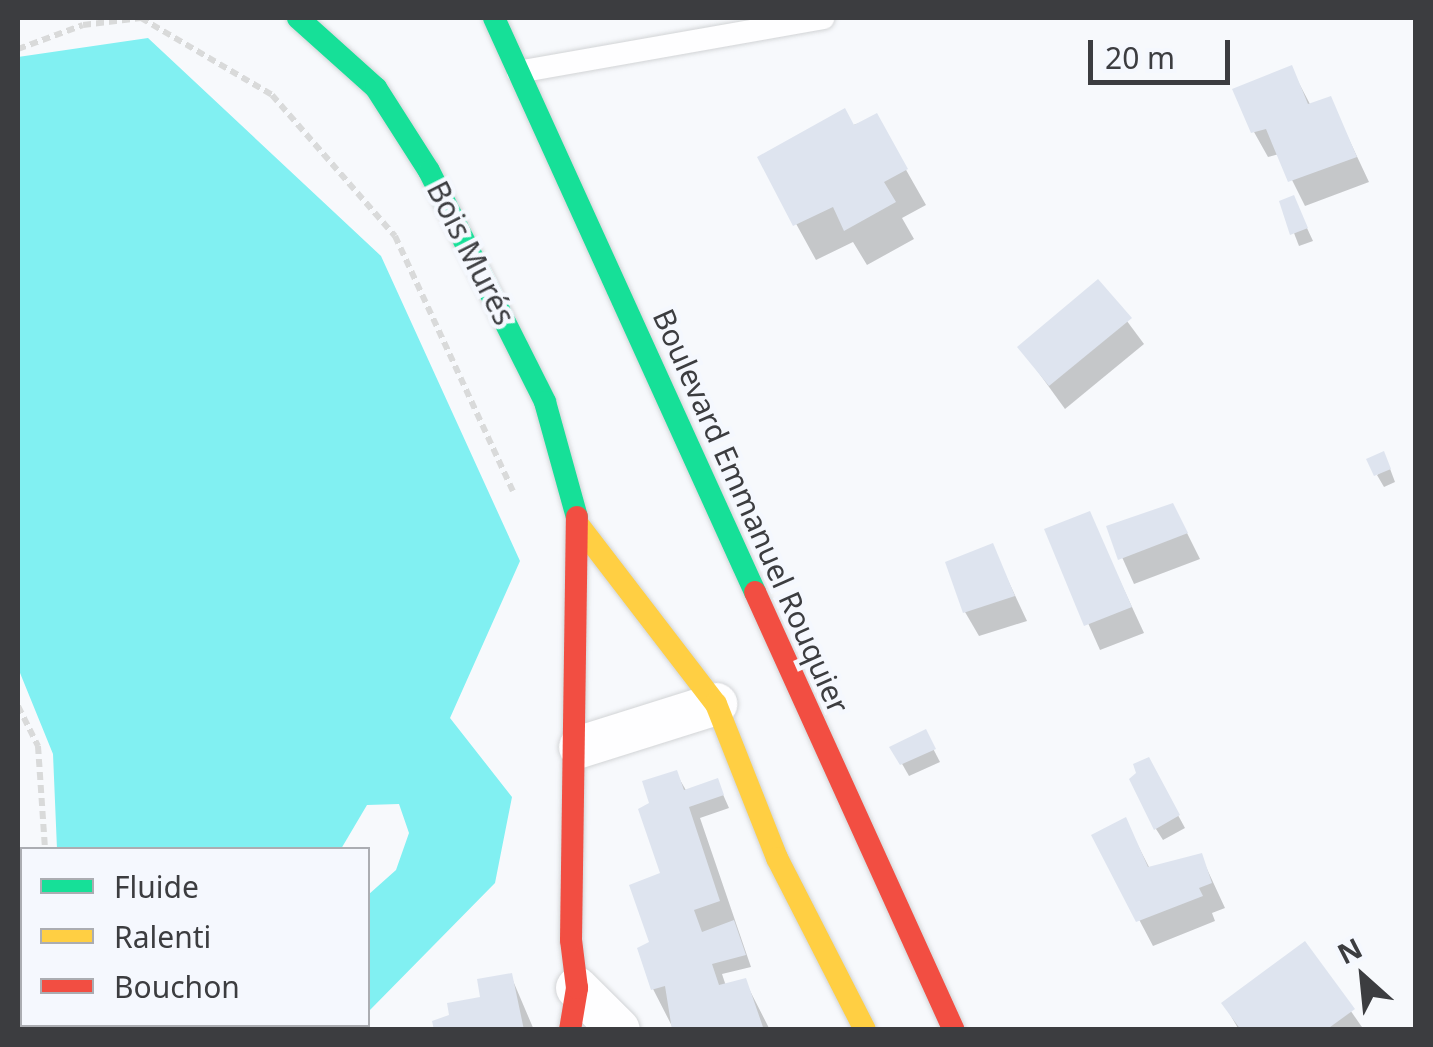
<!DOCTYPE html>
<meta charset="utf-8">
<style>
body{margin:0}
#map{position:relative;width:1433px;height:1047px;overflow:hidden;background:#f7f9fc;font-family:"Noto Sans",sans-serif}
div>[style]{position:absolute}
.water>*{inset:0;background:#81f0f2}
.shadow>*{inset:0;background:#0003}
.building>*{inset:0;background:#dee4ef}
.path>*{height:6px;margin-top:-3px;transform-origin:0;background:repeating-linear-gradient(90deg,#d9dada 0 8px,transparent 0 13px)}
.roads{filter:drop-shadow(0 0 2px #d2d4d6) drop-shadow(0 0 2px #d2d4d6)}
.lane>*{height:22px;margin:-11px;padding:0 11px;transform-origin:11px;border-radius:11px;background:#fefeff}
.street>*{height:42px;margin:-21px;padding:0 21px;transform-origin:21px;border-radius:21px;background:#fefeff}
.fast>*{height:22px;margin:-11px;padding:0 11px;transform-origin:11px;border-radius:11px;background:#16e098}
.slow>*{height:22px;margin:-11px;padding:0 11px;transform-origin:11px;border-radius:11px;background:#ffcf43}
.jam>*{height:22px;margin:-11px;padding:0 11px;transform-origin:11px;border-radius:11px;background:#f24e42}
span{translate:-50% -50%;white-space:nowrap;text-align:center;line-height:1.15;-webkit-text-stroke:9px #f5f8fe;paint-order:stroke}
.street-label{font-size:30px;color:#3c3d40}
.frame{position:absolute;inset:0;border:20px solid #3c3d40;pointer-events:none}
.legend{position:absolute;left:20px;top:847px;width:350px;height:180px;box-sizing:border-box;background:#f5f8fe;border:2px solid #abadb2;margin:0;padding:12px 18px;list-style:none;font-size:30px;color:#3c3d40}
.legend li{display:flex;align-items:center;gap:20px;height:50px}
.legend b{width:50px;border:2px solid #abadb2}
.north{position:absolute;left:1313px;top:927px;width:100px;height:100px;-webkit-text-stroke:8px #f5f8fe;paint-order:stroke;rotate:333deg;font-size:28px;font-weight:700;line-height:40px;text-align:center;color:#3c3d40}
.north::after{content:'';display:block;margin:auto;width:35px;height:45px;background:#3c3d40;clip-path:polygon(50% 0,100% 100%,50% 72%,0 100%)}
.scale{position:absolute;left:1088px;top:40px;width:142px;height:45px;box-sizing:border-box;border:5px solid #3c3d40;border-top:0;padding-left:12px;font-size:30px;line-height:35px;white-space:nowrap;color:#3c3d40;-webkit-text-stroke:8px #f5f8fe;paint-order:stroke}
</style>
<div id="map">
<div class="water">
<i style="clip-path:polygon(148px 38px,381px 256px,520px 561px,450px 718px,512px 797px,495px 883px,368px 1012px,368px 895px,396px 870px,409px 833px,399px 804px,367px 805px,341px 849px,57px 849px,53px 754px,18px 668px,18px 57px)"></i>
<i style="clip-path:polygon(65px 1025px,65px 1024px,355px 1025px,350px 1030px)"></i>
</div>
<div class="shadow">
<i style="clip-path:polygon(1291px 68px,1311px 106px,1330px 99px,1369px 182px,1305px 206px,1279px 154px,1268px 157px,1254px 132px)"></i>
<i style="clip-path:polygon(876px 117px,926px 205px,902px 218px,914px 239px,867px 265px,853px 242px,816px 260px,760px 158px)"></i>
<i style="clip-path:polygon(1293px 198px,1313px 241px,1299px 246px,1282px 202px)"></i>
<i style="clip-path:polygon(1098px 282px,1144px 344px,1065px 409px,1020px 347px)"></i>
<i style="clip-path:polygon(1389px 466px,1395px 482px,1384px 487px,1377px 475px)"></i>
<i style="clip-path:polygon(1089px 514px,1144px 633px,1100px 650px,1047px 531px)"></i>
<i style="clip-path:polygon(1109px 528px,1186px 531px,1200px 559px,1134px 584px)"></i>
<i style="clip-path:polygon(992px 546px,1027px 621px,979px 636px,965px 612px)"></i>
<i style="clip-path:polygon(925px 733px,940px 762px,909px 776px,893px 748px)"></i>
<i style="clip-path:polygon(1148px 760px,1185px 828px,1163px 840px,1156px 829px)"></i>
<i style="clip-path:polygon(676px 773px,687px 792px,717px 781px,729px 808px,700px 818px,751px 967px,722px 974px,726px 986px,745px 981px,770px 1030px,674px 1030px,653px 989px,663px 875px,652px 804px)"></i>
<i style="clip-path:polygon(1125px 820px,1150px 869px,1201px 856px,1225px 908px,1212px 913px,1215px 921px,1153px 946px,1095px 836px)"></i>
<i style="clip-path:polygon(1305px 945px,1364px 1030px,1239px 1030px,1224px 1004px)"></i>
<i style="clip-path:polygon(511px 976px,534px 1030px,436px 1030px,484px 999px)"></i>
</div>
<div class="building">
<i style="clip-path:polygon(1292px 65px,1308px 104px,1331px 96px,1357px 157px,1288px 182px,1266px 129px,1251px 133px,1232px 89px)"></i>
<i style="clip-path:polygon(845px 108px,854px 125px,877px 113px,908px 169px,884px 182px,896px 202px,844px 231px,833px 207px,793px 226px,757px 157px)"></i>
<i style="clip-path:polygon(1294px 195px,1308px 228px,1290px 235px,1279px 201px)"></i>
<i style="clip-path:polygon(1098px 279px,1132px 318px,1049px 386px,1017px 347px)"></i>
<i style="clip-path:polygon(1384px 451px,1391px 469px,1374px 476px,1366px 459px)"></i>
<i style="clip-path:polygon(1173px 503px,1188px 533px,1118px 560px,1106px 526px)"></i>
<i style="clip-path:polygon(1090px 511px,1132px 607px,1084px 626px,1044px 529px)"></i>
<i style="clip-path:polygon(993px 543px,1015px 596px,963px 613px,945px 562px)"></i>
<i style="clip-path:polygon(926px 729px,936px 749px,900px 765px,889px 747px)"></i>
<i style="clip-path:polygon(1149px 757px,1180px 815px,1154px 830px,1129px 779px,1136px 773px,1133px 764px)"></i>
<i style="clip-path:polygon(677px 770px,684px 790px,718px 778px,724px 795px,689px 807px,720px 901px,694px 910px,702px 932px,734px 920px,746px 955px,712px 964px,719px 985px,746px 978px,764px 1030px,672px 1030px,665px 986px,651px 990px,637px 948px,649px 942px,629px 885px,660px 873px,638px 809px,649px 803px,642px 781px)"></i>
<i style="clip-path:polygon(1126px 817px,1148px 867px,1202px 853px,1212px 883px,1199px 888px,1203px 896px,1136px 922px,1091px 835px)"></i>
<i style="clip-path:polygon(1305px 941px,1355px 1009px,1326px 1030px,1241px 1030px,1221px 1003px)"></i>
<i style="clip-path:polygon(512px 973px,524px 1030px,434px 1030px,432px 1021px,449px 1015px,447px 1003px,480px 997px,477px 979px)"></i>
</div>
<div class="path">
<i style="left:18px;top:49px;width:69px;rotate:-20.3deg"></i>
<i style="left:83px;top:25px;width:58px;rotate:-6.9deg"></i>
<i style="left:141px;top:18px;width:152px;rotate:30.4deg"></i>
<i style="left:272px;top:95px;width:187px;rotate:48.9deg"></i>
<i style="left:395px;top:236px;width:281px;rotate:65.2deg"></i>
<i style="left:18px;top:706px;width:45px;rotate:63.4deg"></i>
<i style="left:38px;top:746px;width:104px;rotate:86.1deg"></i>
<i style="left:54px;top:1024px;width:6px;rotate:90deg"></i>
</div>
<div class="roads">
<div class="lane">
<i style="left:518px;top:72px;width:310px;rotate:-10deg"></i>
</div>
<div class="street">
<i style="left:580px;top:747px;width:143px;rotate:-17.5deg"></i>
<i style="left:577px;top:988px;width:59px;rotate:45deg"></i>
</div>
<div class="fast">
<i style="left:298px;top:18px;width:105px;rotate:41.9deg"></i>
<i style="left:376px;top:88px;width:98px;rotate:57.4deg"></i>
<i style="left:429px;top:171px;width:258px;rotate:63.3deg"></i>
<i style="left:545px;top:402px;width:119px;rotate:74.5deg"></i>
<i style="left:494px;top:18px;width:631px;rotate:65.55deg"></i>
</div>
<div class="slow">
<i style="left:580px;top:527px;width:223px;rotate:52.5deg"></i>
<i style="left:716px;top:704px;width:166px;rotate:68.4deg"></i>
<i style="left:777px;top:858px;width:193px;rotate:62.9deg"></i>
</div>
<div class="jam">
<i style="left:755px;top:592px;width:481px;rotate:65.6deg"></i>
<i style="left:570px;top:1030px;width:43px;rotate:-80.5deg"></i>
<i style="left:577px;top:988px;width:48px;rotate:-97.1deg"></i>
<i style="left:571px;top:940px;width:423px;rotate:-89.2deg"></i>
</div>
</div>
<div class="street-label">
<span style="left:471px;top:253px;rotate:63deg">Bois Murés</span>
<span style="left:751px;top:511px;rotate:66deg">Boulevard Emmanuel Rouquier</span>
</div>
<div class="frame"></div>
<ul class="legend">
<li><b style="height:12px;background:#16e098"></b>Fluide</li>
<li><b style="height:12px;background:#ffcf43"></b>Ralenti</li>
<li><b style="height:12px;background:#f24e42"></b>Bouchon</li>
</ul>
<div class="north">N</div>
<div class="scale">20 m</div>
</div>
